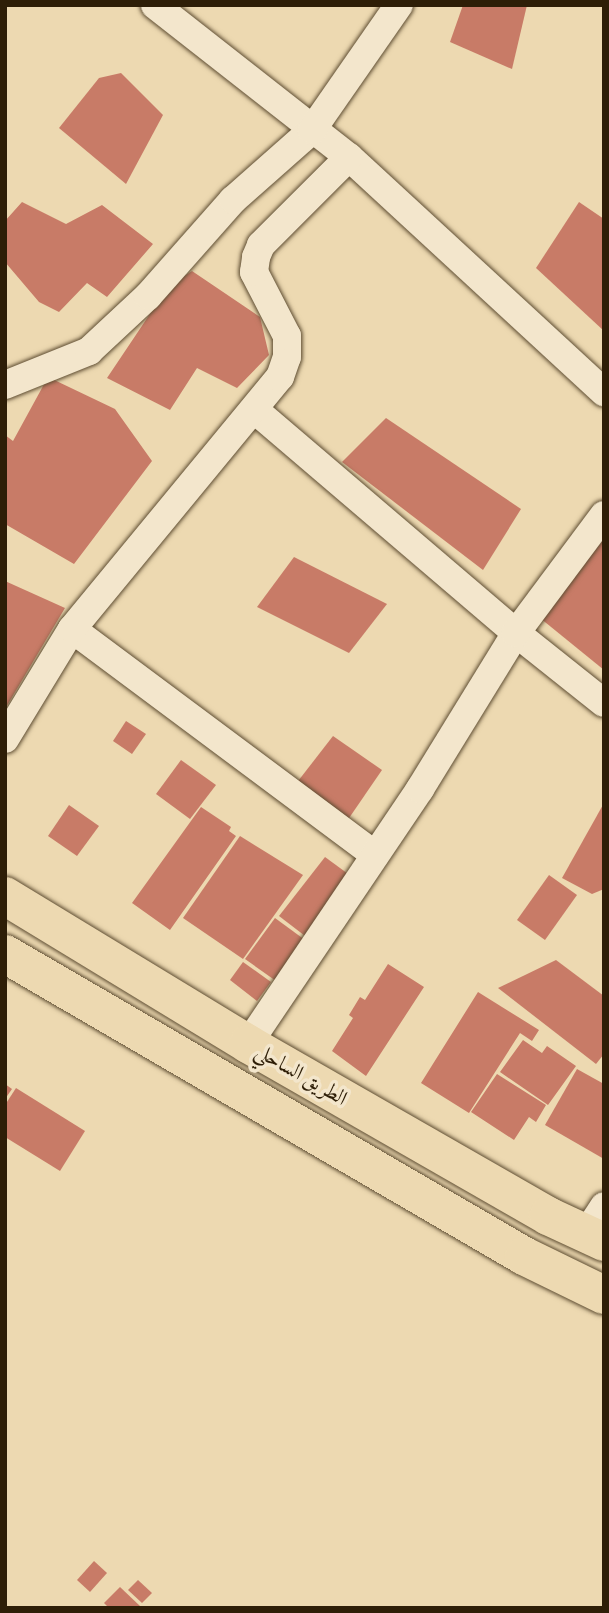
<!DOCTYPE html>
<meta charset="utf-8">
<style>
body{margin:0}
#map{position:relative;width:609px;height:1613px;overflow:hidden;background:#edd9b1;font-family:"Libre Bodoni",Amiri,serif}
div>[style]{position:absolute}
.building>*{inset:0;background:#c87b67}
.roads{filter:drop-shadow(0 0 2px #5e4d32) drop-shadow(0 0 2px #5e4d32)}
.minor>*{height:28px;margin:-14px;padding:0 14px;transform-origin:14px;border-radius:14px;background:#f3e6cc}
.highway>*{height:38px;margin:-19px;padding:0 19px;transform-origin:19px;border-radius:19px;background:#edd9b1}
span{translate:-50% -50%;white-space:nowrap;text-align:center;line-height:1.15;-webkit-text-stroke:7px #f3e6cc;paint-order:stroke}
.street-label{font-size:21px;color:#2e1e07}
.frame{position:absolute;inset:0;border:7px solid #2e1e07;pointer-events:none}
</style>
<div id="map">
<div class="building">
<i style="clip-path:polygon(463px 5px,527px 5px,512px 69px,450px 42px)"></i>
<i style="clip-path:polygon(121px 73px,163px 115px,126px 184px,59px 128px,99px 78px)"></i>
<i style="clip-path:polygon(22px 202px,66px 224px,102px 205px,153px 244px,107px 297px,87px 283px,59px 312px,39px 302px,5px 262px,5px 221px)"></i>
<i style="clip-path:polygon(579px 202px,604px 219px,604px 331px,536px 268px)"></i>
<i style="clip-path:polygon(192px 271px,260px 317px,269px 355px,237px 388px,197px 368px,170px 410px,107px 378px,168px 287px)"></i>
<i style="clip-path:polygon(48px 377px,115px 409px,152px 461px,74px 564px,5px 524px,5px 435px,13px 441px)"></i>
<i style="clip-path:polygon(386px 418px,521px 509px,483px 570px,342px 462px)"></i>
<i style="clip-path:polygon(604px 539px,604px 670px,540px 618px)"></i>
<i style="clip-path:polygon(294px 557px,387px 604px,349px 653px,257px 607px)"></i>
<i style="clip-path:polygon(5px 581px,65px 608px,5px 709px)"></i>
<i style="clip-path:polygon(126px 721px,146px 734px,132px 754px,113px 741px)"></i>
<i style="clip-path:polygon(333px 736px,382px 770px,347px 821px,295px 785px)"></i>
<i style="clip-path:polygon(181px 760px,216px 785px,190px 819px,156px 794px)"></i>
<i style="clip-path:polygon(604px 803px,604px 889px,592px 894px,562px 878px)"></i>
<i style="clip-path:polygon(69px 805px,99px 826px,77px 856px,48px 836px)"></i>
<i style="clip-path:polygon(201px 807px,231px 827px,229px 831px,236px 836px,170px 930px,132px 903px)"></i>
<i style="clip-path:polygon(240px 836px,303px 875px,243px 959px,183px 918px)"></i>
<i style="clip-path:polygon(325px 857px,355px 879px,309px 939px,279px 916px)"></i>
<i style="clip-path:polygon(549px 875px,577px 895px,545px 940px,517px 920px)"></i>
<i style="clip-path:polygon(275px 918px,305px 940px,276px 981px,245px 959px)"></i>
<i style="clip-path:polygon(556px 960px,604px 996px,604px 1054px,596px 1064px,498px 988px)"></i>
<i style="clip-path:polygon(243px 962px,271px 982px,257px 1001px,230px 980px)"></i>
<i style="clip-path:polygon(388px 964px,424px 987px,366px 1076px,332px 1051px,353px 1018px,349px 1015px,360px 997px,365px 1000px)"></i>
<i style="clip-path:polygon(478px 992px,539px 1030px,532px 1041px,520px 1033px,469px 1113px,421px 1083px)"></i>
<i style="clip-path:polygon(523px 1040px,542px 1053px,547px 1046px,576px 1066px,548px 1105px,500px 1072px)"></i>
<i style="clip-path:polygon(577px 1069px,604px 1084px,604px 1159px,545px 1125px)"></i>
<i style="clip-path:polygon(497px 1074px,546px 1105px,536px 1122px,529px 1117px,514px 1140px,471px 1112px)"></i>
<i style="clip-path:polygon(5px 1084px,12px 1089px,5px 1099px)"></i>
<i style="clip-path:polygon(16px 1088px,85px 1131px,60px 1171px,5px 1137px,5px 1105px)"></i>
<i style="clip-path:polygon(94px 1561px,107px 1573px,90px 1592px,77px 1580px)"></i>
<i style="clip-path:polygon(138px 1580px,152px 1593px,142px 1603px,128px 1590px)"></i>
<i style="clip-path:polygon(120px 1587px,140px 1606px,139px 1608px,109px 1608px,104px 1603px)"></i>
</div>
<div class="roads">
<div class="minor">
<i style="left:155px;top:5px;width:246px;rotate:38.1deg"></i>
<i style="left:349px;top:157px;width:347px;rotate:42.7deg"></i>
<i style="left:5px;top:385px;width:91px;rotate:-22deg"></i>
<i style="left:89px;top:351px;width:81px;rotate:-43deg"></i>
<i style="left:148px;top:296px;width:128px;rotate:-48.5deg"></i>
<i style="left:233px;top:200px;width:106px;rotate:-41.5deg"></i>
<i style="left:312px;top:130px;width:152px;rotate:-55.2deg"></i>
<i style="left:256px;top:411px;width:342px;rotate:40.5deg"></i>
<i style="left:516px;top:633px;width:112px;rotate:38.5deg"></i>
<i style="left:72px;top:629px;width:378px;rotate:36.7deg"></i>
<i style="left:5px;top:739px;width:129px;rotate:-58.7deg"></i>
<i style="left:72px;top:629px;width:327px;rotate:-50.5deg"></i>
<i style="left:280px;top:377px;width:21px;rotate:-71deg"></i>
<i style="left:287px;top:357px;width:21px;rotate:-90deg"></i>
<i style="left:287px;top:336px;width:72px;rotate:-117.3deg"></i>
<i style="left:254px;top:272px;width:15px;rotate:-82deg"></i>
<i style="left:256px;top:257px;width:13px;rotate:-67deg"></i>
<i style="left:261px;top:245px;width:124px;rotate:-45deg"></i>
<i style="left:248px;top:1044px;width:308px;rotate:-56deg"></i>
<i style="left:420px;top:789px;width:183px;rotate:-58.4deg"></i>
<i style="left:516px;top:633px;width:147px;rotate:-53.3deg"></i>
<i style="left:586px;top:1234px;width:33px;rotate:-57deg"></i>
</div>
<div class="highway">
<i style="left:5px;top:896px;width:285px;rotate:31.3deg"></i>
<i style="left:248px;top:1044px;width:346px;rotate:29.8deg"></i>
<i style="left:548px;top:1216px;width:62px;rotate:24.9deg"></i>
<i style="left:5px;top:954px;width:600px;rotate:30.19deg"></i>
<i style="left:524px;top:1256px;width:89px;rotate:26deg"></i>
</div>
</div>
<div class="street-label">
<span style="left:301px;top:1075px;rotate:30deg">الطريق الساحلي</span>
</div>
<div class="frame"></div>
</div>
